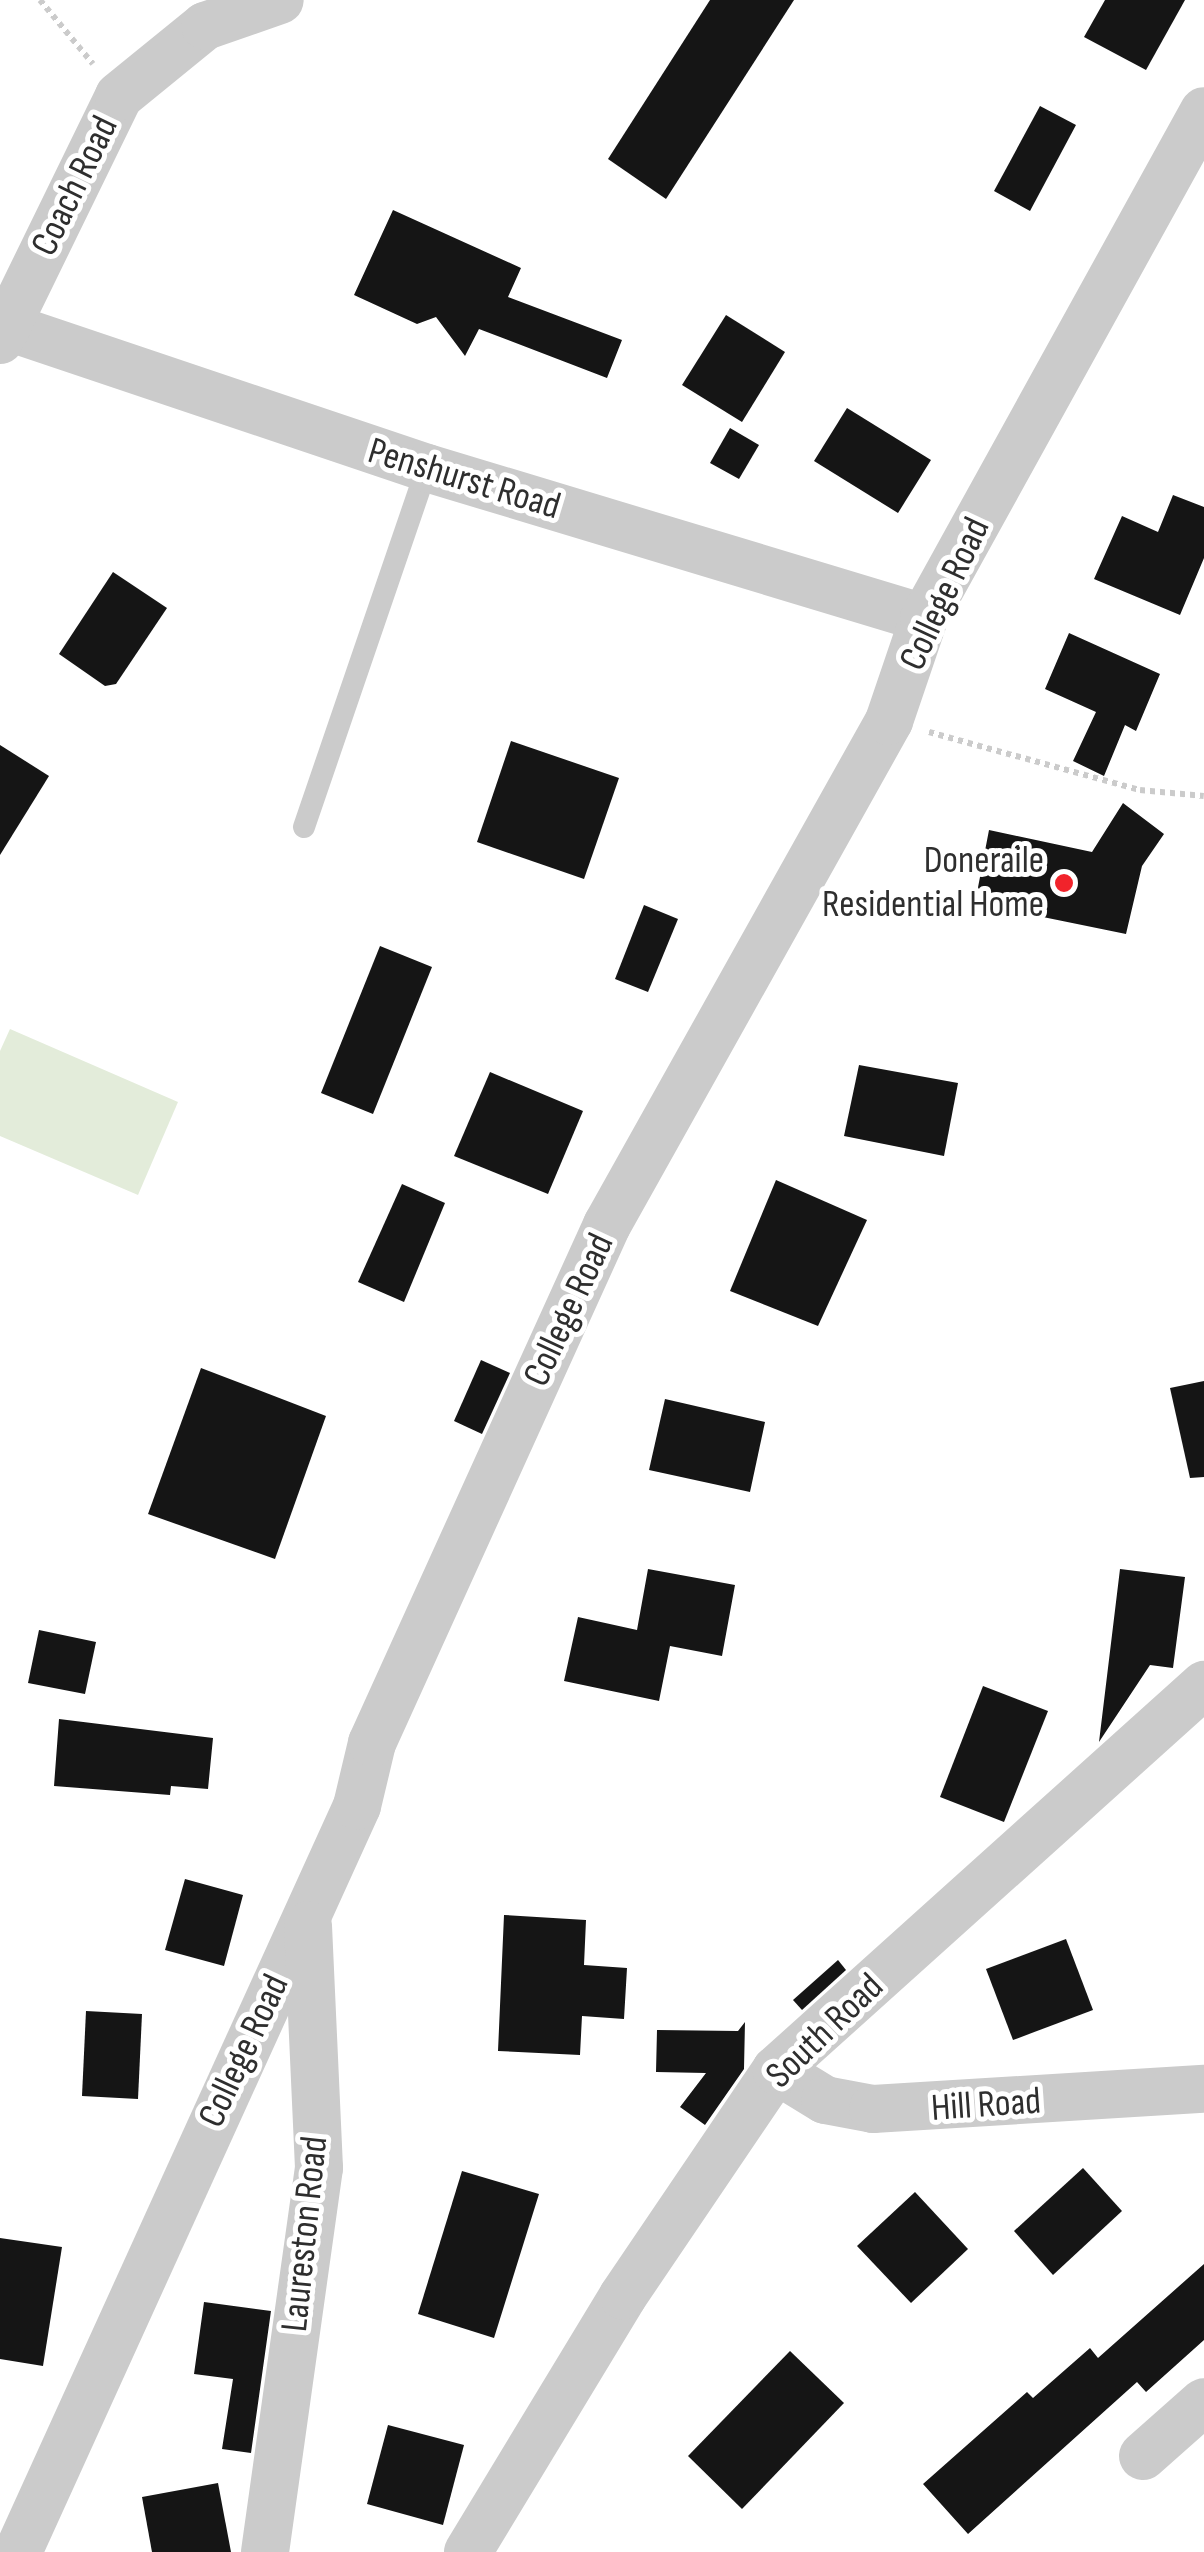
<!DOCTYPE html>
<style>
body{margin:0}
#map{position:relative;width:1204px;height:2552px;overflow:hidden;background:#fff;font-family:"Sofia Sans Condensed",sans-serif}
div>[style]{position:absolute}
.green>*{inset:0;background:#e3ecda}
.building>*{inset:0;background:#151515}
.path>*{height:6px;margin-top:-3px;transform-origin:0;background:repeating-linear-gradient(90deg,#cbcbcb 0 5px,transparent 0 10px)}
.lane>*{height:22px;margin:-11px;padding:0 11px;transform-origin:11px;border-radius:11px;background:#cbcbcb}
.street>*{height:48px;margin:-24px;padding:0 24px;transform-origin:24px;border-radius:24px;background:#cbcbcb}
.dots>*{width:28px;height:28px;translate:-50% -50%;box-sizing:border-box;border:5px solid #fff;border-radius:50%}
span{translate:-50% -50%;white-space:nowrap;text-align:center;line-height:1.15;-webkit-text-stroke:10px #fff;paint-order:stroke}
.street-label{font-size:38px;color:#2e2e2e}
.poi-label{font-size:38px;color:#2e2e2e}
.right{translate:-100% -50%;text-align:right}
</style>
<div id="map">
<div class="green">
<i style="clip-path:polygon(10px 1029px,178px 1102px,138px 1195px,0 1136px,0 1051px)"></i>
</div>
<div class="building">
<i style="clip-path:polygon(710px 0,794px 0,666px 199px,608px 159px)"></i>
<i style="clip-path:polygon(1105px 0,1185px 0,1146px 70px,1084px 37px)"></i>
<i style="clip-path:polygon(1040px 106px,1076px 125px,1030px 211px,994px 191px)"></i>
<i style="clip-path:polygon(393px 210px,521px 268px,508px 297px,622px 340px,607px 378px,479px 329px,465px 356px,436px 317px,417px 324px,354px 295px)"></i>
<i style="clip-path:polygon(726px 315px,785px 352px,742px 422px,682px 385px)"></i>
<i style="clip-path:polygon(847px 408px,931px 460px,898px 513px,814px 461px)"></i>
<i style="clip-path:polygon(730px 428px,759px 445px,739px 479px,710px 463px)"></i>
<i style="clip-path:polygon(1173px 495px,1204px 507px,1204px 558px,1180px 615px,1094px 579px,1122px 516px,1158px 532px)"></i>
<i style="clip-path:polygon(113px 572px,167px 608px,116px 684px,105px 686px,59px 654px)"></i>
<i style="clip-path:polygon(1069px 633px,1160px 674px,1136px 731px,1125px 725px,1104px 776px,1073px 761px,1096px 712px,1045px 689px)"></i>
<i style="clip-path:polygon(511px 741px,619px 778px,584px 879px,477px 842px)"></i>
<i style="clip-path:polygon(0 745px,49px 776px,0 855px)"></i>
<i style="clip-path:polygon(1123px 803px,1164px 834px,1142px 866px,1126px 934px,975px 903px,989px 830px,1092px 852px)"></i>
<i style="clip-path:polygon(644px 905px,678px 919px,648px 992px,615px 979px)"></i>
<i style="clip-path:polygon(380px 946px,432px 967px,373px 1114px,321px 1093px)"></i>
<i style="clip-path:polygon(859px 1065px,958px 1083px,944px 1156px,844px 1136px)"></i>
<i style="clip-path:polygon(490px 1072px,583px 1111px,548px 1194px,454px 1156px)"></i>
<i style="clip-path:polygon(776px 1180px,867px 1220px,818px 1326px,730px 1291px)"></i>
<i style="clip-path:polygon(402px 1184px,445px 1203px,404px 1302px,358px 1282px)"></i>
<i style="clip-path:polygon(481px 1360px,510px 1373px,482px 1434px,454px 1421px)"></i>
<i style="clip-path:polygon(201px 1368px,326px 1416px,275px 1559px,148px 1514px)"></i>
<i style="clip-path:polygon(1204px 1381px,1204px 1477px,1190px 1478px,1170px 1388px)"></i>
<i style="clip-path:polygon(665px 1399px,765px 1422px,750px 1492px,649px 1470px)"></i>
<i style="clip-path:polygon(648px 1569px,735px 1585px,722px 1656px,670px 1646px,659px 1701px,564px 1681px,578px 1617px,637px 1630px)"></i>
<i style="clip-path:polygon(1120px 1569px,1185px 1577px,1173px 1668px,1150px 1665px,1099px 1742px)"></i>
<i style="clip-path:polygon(39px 1630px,96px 1642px,85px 1694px,28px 1683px)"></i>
<i style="clip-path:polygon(983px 1686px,1048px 1711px,1004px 1822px,940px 1797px)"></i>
<i style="clip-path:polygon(59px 1719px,213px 1738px,208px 1789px,171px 1786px,170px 1795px,54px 1786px)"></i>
<i style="clip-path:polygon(185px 1879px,243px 1895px,224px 1966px,165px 1950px)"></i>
<i style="clip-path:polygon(504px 1915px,586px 1920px,584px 1965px,627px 1968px,624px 2019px,582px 2016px,580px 2055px,498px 2051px)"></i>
<i style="clip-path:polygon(1066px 1939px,1093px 2010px,1013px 2040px,986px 1969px)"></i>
<i style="clip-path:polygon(838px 1960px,846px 1970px,802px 2010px,793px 2000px)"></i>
<i style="clip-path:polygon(86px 2011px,142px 2014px,138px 2099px,82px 2096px)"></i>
<i style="clip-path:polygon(745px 2022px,744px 2069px,705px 2125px,680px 2107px,706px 2073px,656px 2072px,657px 2030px,738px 2031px)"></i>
<i style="clip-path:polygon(1083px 2168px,1122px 2211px,1053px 2275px,1014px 2231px)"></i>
<i style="clip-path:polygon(462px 2171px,539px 2194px,494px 2338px,418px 2314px)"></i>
<i style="clip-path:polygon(915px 2192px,968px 2249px,911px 2303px,857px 2246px)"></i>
<i style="clip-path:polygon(0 2238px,62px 2247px,43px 2366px,0 2359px)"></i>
<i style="clip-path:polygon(1204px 2264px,1204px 2340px,1146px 2392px,1137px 2382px,968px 2534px,923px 2484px,1027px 2392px,1033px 2398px,1090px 2348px,1098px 2358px)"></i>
<i style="clip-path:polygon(204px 2302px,271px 2311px,251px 2453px,222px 2449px,233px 2379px,194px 2374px)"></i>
<i style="clip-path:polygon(790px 2351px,844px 2403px,742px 2509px,688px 2456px)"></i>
<i style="clip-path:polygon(388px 2425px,464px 2445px,443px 2525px,367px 2504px)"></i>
<i style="clip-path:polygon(218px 2483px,231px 2552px,152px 2552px,142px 2497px)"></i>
</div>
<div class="path">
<i style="left:40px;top:0;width:83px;rotate:50.4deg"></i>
<i style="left:929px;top:732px;width:219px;rotate:15.4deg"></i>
<i style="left:1140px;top:790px;width:64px;rotate:5.4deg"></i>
</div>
<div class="lane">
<i style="left:304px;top:827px;width:379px;rotate:-71.1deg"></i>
</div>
<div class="street">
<i style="left:8px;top:327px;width:442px;rotate:18.6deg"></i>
<i style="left:427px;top:468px;width:519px;rotate:16.79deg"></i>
<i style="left:0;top:340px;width:271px;rotate:-64deg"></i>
<i style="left:119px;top:96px;width:111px;rotate:-39.1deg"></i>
<i style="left:205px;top:26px;width:79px;rotate:-19.1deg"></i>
<i style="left:776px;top:2070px;width:57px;rotate:31.5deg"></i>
<i style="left:825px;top:2100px;width:49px;rotate:10.6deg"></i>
<i style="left:873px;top:2109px;width:332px;rotate:-3.5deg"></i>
<i style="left:1143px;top:2456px;width:81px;rotate:-41.5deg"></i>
<i style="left:18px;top:2552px;width:819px;rotate:-65.56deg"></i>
<i style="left:357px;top:1806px;width:65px;rotate:-76.6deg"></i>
<i style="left:372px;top:1743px;width:569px;rotate:-65.6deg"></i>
<i style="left:607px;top:1225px;width:578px;rotate:-60.77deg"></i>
<i style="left:889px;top:721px;width:109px;rotate:-71.2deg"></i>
<i style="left:924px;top:618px;width:579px;rotate:-61.09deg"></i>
<i style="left:265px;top:2552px;width:388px;rotate:-82deg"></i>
<i style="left:319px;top:2168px;width:243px;rotate:-92.6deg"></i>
<i style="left:468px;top:2552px;width:299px;rotate:-58.8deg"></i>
<i style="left:623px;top:2296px;width:273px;rotate:-55.9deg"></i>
<i style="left:776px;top:2070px;width:576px;rotate:-41.97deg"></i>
</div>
<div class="dots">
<i style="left:1064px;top:883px;background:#f1232b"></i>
</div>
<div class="street-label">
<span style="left:75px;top:186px;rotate:-64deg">Coach Road</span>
<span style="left:464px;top:479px;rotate:17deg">Penshurst Road</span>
<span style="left:945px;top:594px;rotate:-65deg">College Road</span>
<span style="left:569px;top:1310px;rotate:-65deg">College Road</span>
<span style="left:825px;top:2031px;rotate:-44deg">South Road</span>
<span style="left:244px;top:2051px;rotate:-65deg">College Road</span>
<span style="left:986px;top:2105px;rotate:-4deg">Hill Road</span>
<span style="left:305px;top:2234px;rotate:-84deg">Laureston Road</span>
</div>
<div class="poi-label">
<span class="right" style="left:1044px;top:883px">Doneraile<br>Residential Home</span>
</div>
</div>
